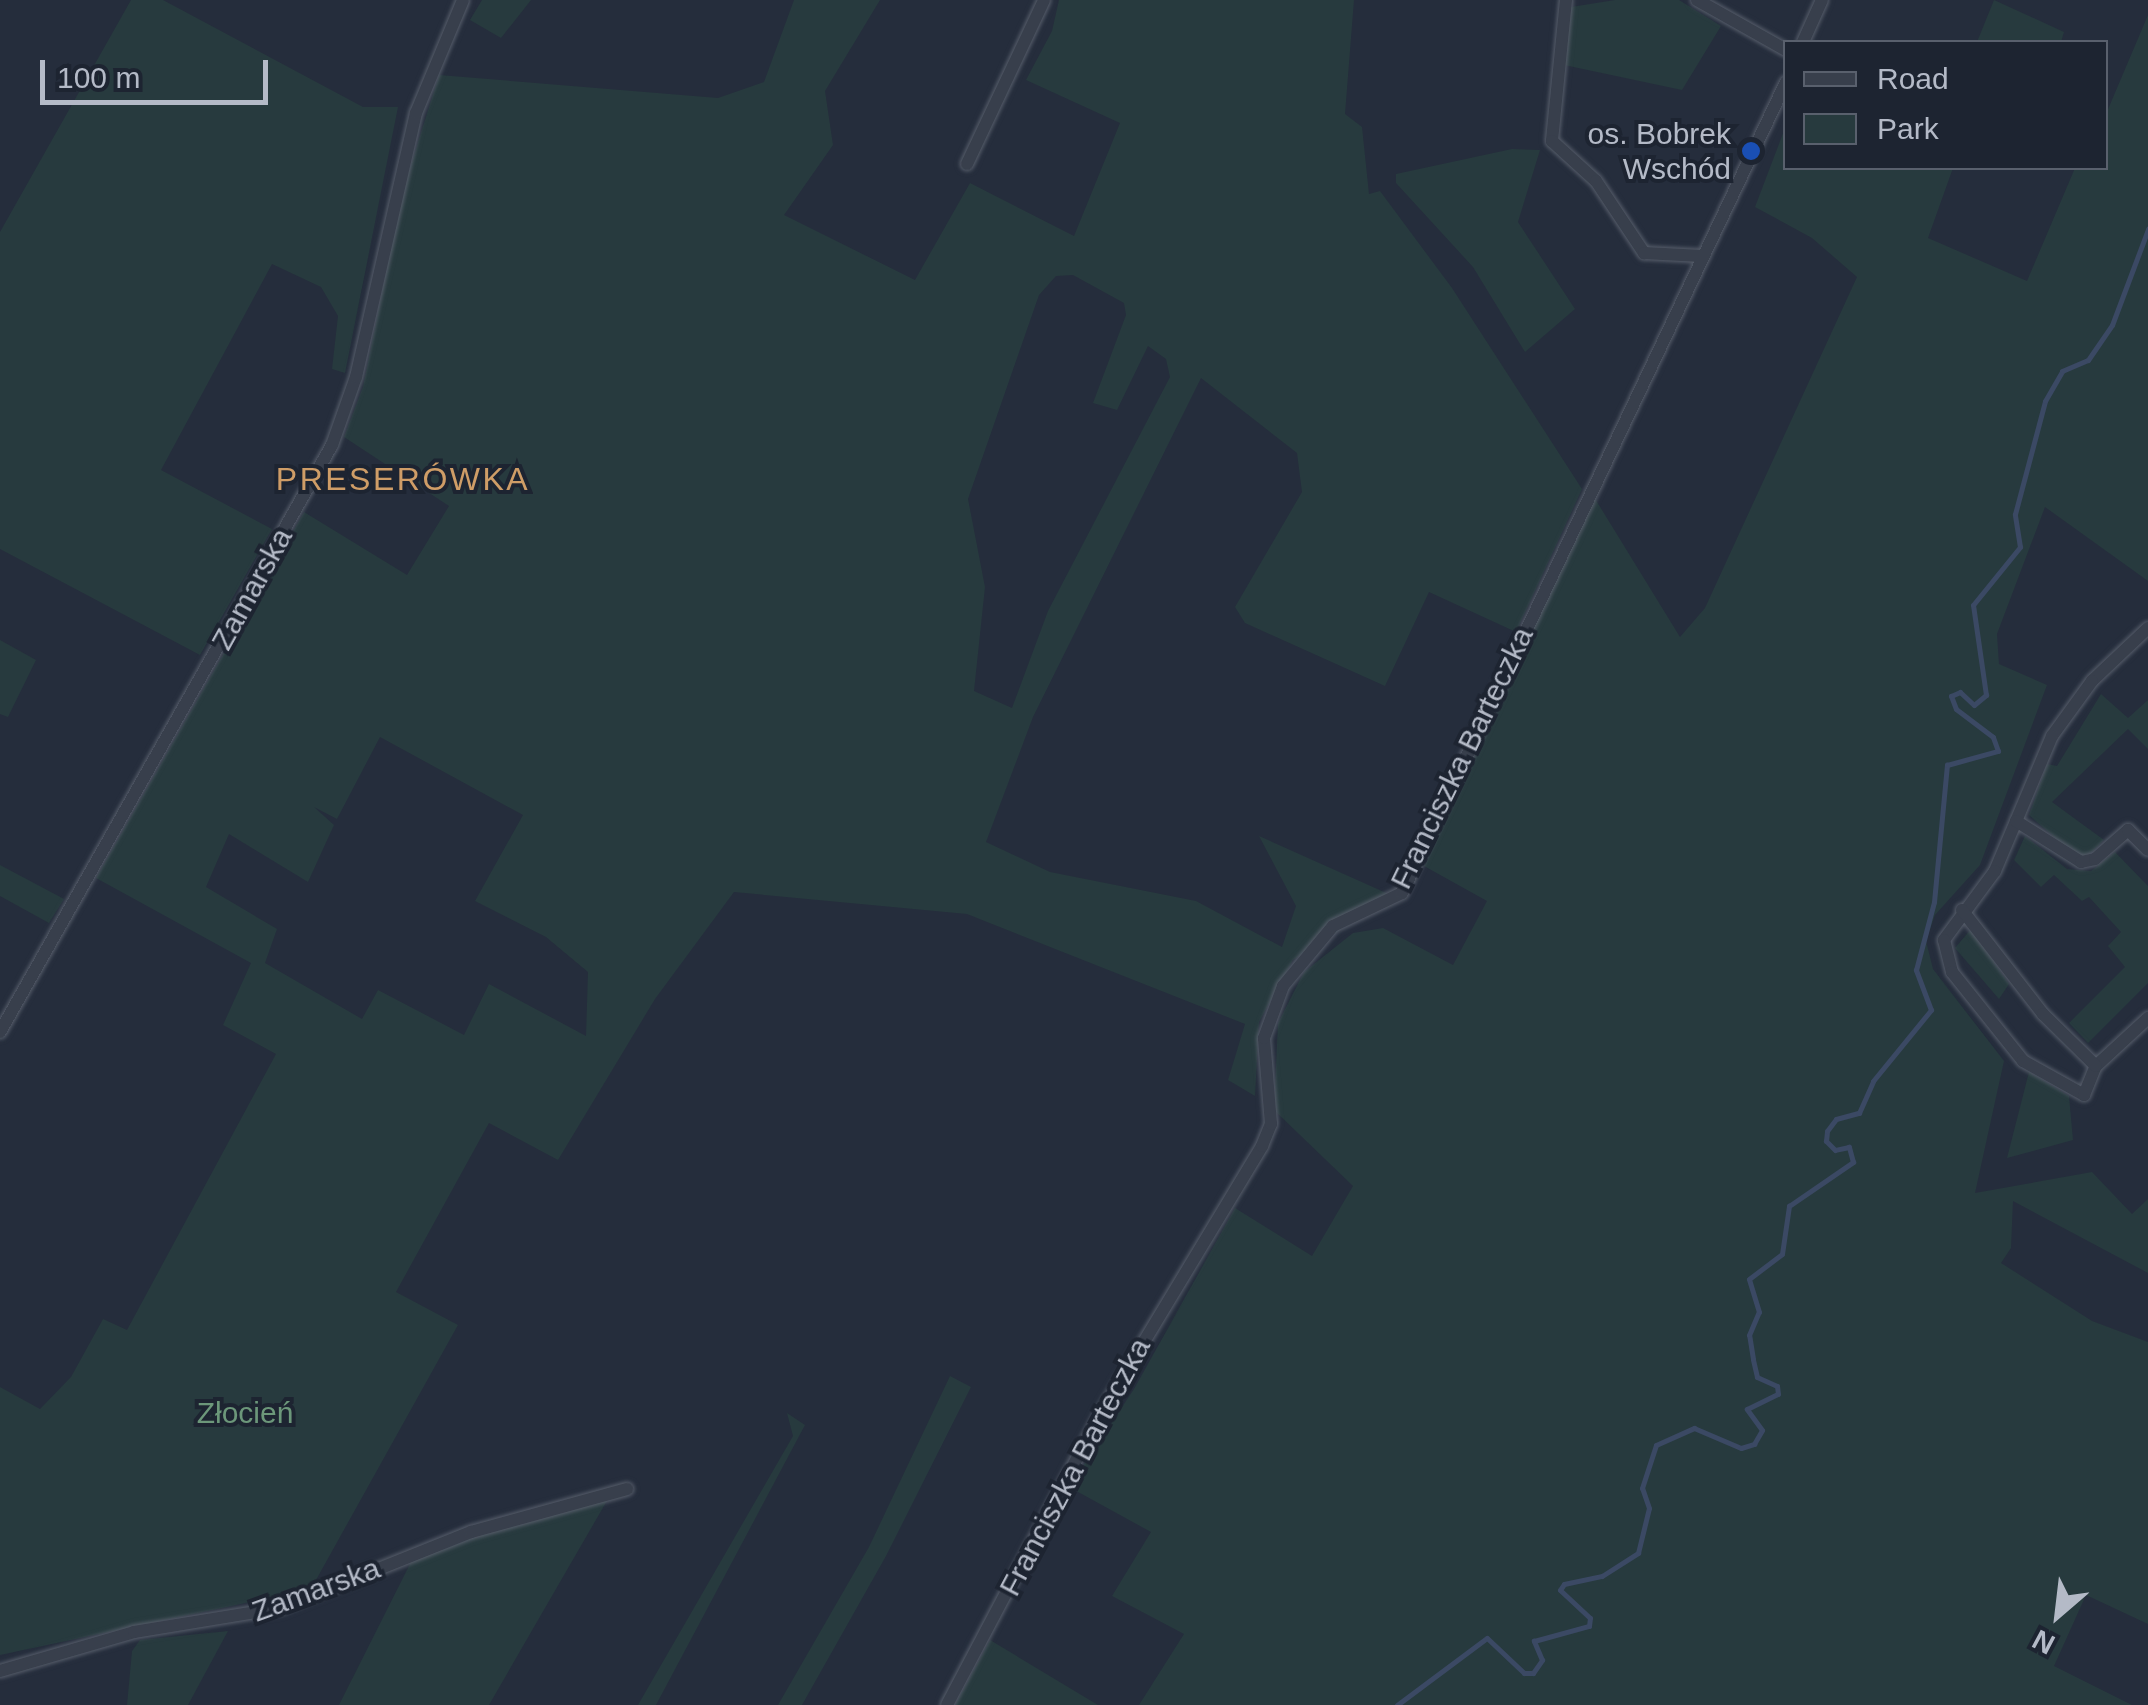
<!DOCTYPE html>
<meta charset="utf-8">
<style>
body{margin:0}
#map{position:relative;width:2148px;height:1705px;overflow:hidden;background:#252d3c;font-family:Helvetica,sans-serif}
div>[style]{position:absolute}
.green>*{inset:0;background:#273a3e}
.stream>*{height:5px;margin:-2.5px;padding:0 2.5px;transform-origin:2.5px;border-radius:2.5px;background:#3b4964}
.roads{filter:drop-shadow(0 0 2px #565d6a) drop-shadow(0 0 2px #565d6a)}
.minor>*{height:12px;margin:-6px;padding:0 6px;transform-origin:6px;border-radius:6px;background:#383f4c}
.dots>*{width:28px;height:28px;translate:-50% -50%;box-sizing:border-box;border:5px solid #1d2431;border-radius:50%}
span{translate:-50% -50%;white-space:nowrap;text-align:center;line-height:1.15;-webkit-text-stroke:8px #1d2431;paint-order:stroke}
.poi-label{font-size:30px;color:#b4bac7}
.right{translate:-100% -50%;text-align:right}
.street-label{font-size:30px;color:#b4bac7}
.park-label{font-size:30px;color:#6c977a}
.neighbourhood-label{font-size:32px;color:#cf9d67;letter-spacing:2.5px}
.legend{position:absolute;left:1783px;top:40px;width:325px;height:130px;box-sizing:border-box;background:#1d2431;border:2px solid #59606d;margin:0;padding:12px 18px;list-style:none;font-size:30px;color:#b4bac7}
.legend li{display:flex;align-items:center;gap:20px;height:50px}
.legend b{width:50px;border:2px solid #59606d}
.north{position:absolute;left:2008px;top:1565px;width:100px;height:100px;-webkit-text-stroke:8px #1d2431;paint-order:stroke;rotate:208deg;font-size:28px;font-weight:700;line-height:40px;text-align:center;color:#b4bac7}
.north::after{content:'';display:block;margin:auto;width:35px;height:45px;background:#b4bac7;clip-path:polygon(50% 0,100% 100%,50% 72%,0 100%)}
.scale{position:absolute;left:40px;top:60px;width:228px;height:45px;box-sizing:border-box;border:5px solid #b4bac7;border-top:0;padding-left:12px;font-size:30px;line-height:35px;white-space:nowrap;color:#b4bac7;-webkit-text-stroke:8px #1d2431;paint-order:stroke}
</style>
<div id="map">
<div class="green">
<i style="clip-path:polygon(131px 0,163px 0,363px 107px,398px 107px,345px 373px,332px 369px,338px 316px,321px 287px,272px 264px,161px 470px,272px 529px,200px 655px,0 549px,0 232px)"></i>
<i style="clip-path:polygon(482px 0,531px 0,501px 38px,470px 20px)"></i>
<i style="clip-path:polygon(evenodd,794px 0,880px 0,825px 91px,833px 145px,784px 215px,915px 280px,970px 183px,1074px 236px,1120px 123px,1026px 80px,1052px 31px,1059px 0,1354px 0,1345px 114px,1362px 127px,1369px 194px,1380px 191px,1452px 288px,1582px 489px,1516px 632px,1429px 592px,1385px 686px,1245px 623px,1235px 607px,1302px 492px,1297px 453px,1201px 378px,1033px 717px,986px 842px,1050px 872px,1196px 901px,1282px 947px,1296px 906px,1259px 836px,1393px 896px,1293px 960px,1259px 1022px,1255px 1096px,1228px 1080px,1245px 1024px,967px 914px,734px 892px,655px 999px,558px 1160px,489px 1123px,396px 1292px,458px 1325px,311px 1589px,0 1655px,0 1387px,40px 1409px,71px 1377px,103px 1319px,127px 1330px,276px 1054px,223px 1025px,251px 963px,96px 878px,304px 512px,407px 575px,449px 506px,344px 437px,363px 387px,401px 197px,439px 75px,718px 98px,764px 82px,794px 0,1073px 275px,1124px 303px,1126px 315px,1093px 403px,1117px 410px,1148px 346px,1166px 359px,1170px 377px,1048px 611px,1012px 708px,974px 691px,985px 587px,968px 499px,1039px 295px,1056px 276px,1073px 275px,794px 0,380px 737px,523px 815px,475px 901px,546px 937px,588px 972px,586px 1036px,489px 984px,464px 1035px,378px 990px,362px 1019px,265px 963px,277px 929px,206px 887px,229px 834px,308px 882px,334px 825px,314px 807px,337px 819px,380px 737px)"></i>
<i style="clip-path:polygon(1615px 0,1679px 0,1721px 26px,1682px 90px,1564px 65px,1571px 7px)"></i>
<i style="clip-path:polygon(1994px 0,2064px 32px,2061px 42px,1977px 42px)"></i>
<i style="clip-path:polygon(2148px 15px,2148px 581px,2045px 507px,1997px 634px,1999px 664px,2047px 685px,1980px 865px,1935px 915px,1926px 941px,1933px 969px,2004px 1061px,1975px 1193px,2092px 1172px,2132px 1214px,2148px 1199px,2148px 1273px,2013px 1201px,2011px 1248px,2001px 1263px,2092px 1321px,2148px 1342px,2148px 1624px,2086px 1595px,2054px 1666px,2132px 1705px,1139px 1705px,1184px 1634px,1112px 1596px,1151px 1532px,1069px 1487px,1134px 1389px,1235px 1208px,1312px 1256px,1353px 1186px,1274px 1110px,1278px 1023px,1304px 972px,1353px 933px,1383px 928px,1453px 965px,1487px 901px,1424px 866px,1594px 497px,1680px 637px,1705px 608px,1857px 277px,1812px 238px,1755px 207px,1785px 128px,1786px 168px,1953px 168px,1928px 238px,2027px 281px,2075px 168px,2106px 168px,2106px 114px)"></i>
<i style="clip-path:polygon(1512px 149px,1540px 150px,1518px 222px,1575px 309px,1525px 352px,1473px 267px,1396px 183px,1396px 174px)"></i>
<i style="clip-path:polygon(0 640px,36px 660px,8px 717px,0 714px)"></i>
<i style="clip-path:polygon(2101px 694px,2128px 718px,2148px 700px,2148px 749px,2128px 729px,2052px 802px,2104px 840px,2088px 856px,2077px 857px,2029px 815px,2047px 764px,2057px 766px)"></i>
<i style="clip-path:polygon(2025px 836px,2067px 869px,2091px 871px,2115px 852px,2148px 886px,2148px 983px,2088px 1043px,2069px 1023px,2125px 967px,2108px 946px,2121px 932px,2089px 897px,2082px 901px,2054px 875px,2041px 887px,2014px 860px)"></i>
<i style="clip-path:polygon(0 865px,64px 899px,49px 923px,0 896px)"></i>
<i style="clip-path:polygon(1971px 929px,2009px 984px,1999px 999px,1955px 948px)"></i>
<i style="clip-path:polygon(2029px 1072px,2069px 1096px,2073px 1140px,2007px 1158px)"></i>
<i style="clip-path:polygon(950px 1376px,971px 1387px,886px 1556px,802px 1705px,778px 1705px,869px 1547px)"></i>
<i style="clip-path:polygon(787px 1413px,805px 1425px,656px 1705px,638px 1705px,793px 1436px)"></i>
<i style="clip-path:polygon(608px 1499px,489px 1705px,339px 1705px,411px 1562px,469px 1538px)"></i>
<i style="clip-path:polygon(228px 1631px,188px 1705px,127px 1705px,132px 1651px,140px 1640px)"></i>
<i style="clip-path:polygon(990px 1640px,1098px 1705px,955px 1705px)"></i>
</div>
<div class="stream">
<i style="left:1397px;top:1705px;width:112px;rotate:-36.7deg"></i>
<i style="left:1487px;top:1638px;width:51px;rotate:43.4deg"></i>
<i style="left:1524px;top:1673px;width:9px"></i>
<i style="left:1533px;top:1673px;width:16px;rotate:-55deg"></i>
<i style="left:1542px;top:1660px;width:21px;rotate:-113deg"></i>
<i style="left:1534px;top:1641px;width:57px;rotate:-15.3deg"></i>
<i style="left:1589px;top:1626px;width:8px;rotate:-83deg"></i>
<i style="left:1590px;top:1618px;width:41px;rotate:-137deg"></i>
<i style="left:1560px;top:1590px;width:7px;rotate:-56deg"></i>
<i style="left:1564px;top:1584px;width:39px;rotate:-12deg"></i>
<i style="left:1602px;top:1576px;width:43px;rotate:-32.6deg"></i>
<i style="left:1638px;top:1553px;width:46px;rotate:-76.3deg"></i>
<i style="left:1649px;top:1508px;width:21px;rotate:-109deg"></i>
<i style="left:1642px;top:1488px;width:45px;rotate:-72deg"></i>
<i style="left:1656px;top:1445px;width:42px;rotate:-24.1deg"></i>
<i style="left:1694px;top:1428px;width:51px;rotate:23.1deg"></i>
<i style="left:1741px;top:1448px;width:14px;rotate:-17deg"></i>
<i style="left:1754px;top:1444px;width:16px;rotate:-60deg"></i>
<i style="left:1762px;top:1430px;width:26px;rotate:-126deg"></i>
<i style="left:1747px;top:1409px;width:34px;rotate:-26deg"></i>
<i style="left:1778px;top:1394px;width:8px;rotate:-97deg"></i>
<i style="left:1777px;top:1386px;width:22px;rotate:-156deg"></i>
<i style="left:1757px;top:1377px;width:18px;rotate:-103deg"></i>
<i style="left:1753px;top:1359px;width:24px;rotate:-99deg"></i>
<i style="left:1749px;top:1335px;width:25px;rotate:-67deg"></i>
<i style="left:1759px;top:1312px;width:34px;rotate:-107deg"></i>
<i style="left:1749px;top:1279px;width:41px;rotate:-37.1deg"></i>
<i style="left:1782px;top:1254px;width:49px;rotate:-81.7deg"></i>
<i style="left:1789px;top:1206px;width:78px;rotate:-34.5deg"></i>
<i style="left:1853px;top:1162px;width:16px;rotate:-105deg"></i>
<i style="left:1849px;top:1147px;width:14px;rotate:168deg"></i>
<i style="left:1835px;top:1150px;width:13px;rotate:-135deg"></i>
<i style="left:1826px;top:1141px;width:10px;rotate:-84deg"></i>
<i style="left:1827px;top:1131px;width:15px;rotate:-53deg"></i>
<i style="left:1836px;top:1119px;width:24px;rotate:-15deg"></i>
<i style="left:1859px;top:1113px;width:35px;rotate:-66deg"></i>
<i style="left:1873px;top:1081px;width:92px;rotate:-50.8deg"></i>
<i style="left:1931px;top:1010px;width:43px;rotate:-110.6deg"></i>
<i style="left:1916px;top:970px;width:70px;rotate:-75.2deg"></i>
<i style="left:1934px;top:902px;width:138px;rotate:-84.6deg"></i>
<i style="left:1947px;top:765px;width:53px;rotate:-15.4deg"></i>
<i style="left:1998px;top:751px;width:15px;rotate:-110deg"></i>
<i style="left:1993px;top:737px;width:46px;rotate:-142.9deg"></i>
<i style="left:1956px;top:709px;width:14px;rotate:-111deg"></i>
<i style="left:1951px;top:696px;width:10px;rotate:-24deg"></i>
<i style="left:1960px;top:692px;width:19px;rotate:43deg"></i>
<i style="left:1974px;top:705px;width:16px;rotate:-40deg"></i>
<i style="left:1986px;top:695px;width:91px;rotate:-98.2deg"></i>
<i style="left:1973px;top:605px;width:75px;rotate:-51deg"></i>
<i style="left:2020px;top:547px;width:33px;rotate:-99deg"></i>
<i style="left:2015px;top:514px;width:117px;rotate:-75.1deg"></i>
<i style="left:2045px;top:401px;width:34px;rotate:-60deg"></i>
<i style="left:2062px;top:371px;width:28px;rotate:-23deg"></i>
<i style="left:2088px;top:360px;width:42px;rotate:-55.6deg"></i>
<i style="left:2112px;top:325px;width:103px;rotate:-69.4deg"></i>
</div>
<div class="roads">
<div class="minor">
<i style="left:1566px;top:0;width:142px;rotate:95.7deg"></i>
<i style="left:1552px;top:141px;width:59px;rotate:42.3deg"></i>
<i style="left:1596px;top:181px;width:87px;rotate:56.3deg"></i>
<i style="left:1644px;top:253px;width:58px;rotate:3deg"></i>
<i style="left:1697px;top:0;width:102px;rotate:29.3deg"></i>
<i style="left:1803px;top:42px;width:46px;rotate:-65.7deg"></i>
<i style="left:967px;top:164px;width:181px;rotate:-64.8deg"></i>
<i style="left:2148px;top:628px;width:77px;rotate:136.6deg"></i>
<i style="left:2092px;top:681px;width:68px;rotate:126deg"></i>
<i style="left:2052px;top:736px;width:147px;rotate:112.9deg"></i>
<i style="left:1995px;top:871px;width:86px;rotate:126.5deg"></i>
<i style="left:1944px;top:940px;width:33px;rotate:76deg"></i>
<i style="left:1952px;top:972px;width:114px;rotate:51.4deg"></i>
<i style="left:2023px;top:1061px;width:70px;rotate:29.1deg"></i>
<i style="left:2084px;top:1095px;width:31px;rotate:-68deg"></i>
<i style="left:2096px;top:1066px;width:71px;rotate:-42.7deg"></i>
<i style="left:2016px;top:821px;width:77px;rotate:32.2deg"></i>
<i style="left:2081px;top:862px;width:14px;rotate:-12deg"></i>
<i style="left:2095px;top:859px;width:44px;rotate:-41.3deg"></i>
<i style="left:2128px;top:830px;width:28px;rotate:45deg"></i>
<i style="left:1962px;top:910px;width:132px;rotate:52.1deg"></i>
<i style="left:2043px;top:1014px;width:74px;rotate:44.5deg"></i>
<i style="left:0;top:1032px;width:674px;rotate:-60.51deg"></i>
<i style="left:332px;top:445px;width:72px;rotate:-70.6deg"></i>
<i style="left:356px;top:377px;width:271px;rotate:-77.2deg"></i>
<i style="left:416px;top:113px;width:122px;rotate:-67.4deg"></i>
<i style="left:0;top:1671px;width:140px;rotate:-16.2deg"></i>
<i style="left:134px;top:1632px;width:149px;rotate:-9.3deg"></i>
<i style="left:281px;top:1608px;width:205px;rotate:-21.8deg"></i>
<i style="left:471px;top:1532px;width:162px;rotate:-15.4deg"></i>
<i style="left:947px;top:1705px;width:330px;rotate:-62.2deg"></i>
<i style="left:1101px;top:1413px;width:312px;rotate:-58.9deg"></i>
<i style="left:1262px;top:1146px;width:24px;rotate:-68deg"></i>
<i style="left:1271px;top:1124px;width:86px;rotate:-94.7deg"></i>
<i style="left:1264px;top:1038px;width:55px;rotate:-69.9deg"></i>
<i style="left:1283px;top:986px;width:78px;rotate:-50.2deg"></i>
<i style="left:1333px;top:926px;width:76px;rotate:-25.6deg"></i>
<i style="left:1402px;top:893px;width:897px;rotate:-64.66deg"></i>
</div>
</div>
<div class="dots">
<i style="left:1751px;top:151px;background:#1a4fb4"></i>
</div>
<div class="poi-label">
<span class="right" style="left:1731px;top:151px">os. Bobrek<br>Wschód</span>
</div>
<div class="street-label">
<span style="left:252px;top:589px;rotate:-61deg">Zamarska</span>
<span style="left:1462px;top:758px;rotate:-64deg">Franciszka Barteczka</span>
<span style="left:1075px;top:1467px;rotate:-62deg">Franciszka Barteczka</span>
<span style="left:316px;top:1590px;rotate:-20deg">Zamarska</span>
</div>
<div class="park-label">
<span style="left:245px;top:1413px">Złocień</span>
</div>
<div class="neighbourhood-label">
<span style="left:403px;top:479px">PRESERÓWKA</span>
</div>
<ul class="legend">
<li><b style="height:12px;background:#383f4c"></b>Road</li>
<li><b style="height:28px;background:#273a3e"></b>Park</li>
</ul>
<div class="north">N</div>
<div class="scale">100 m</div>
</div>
